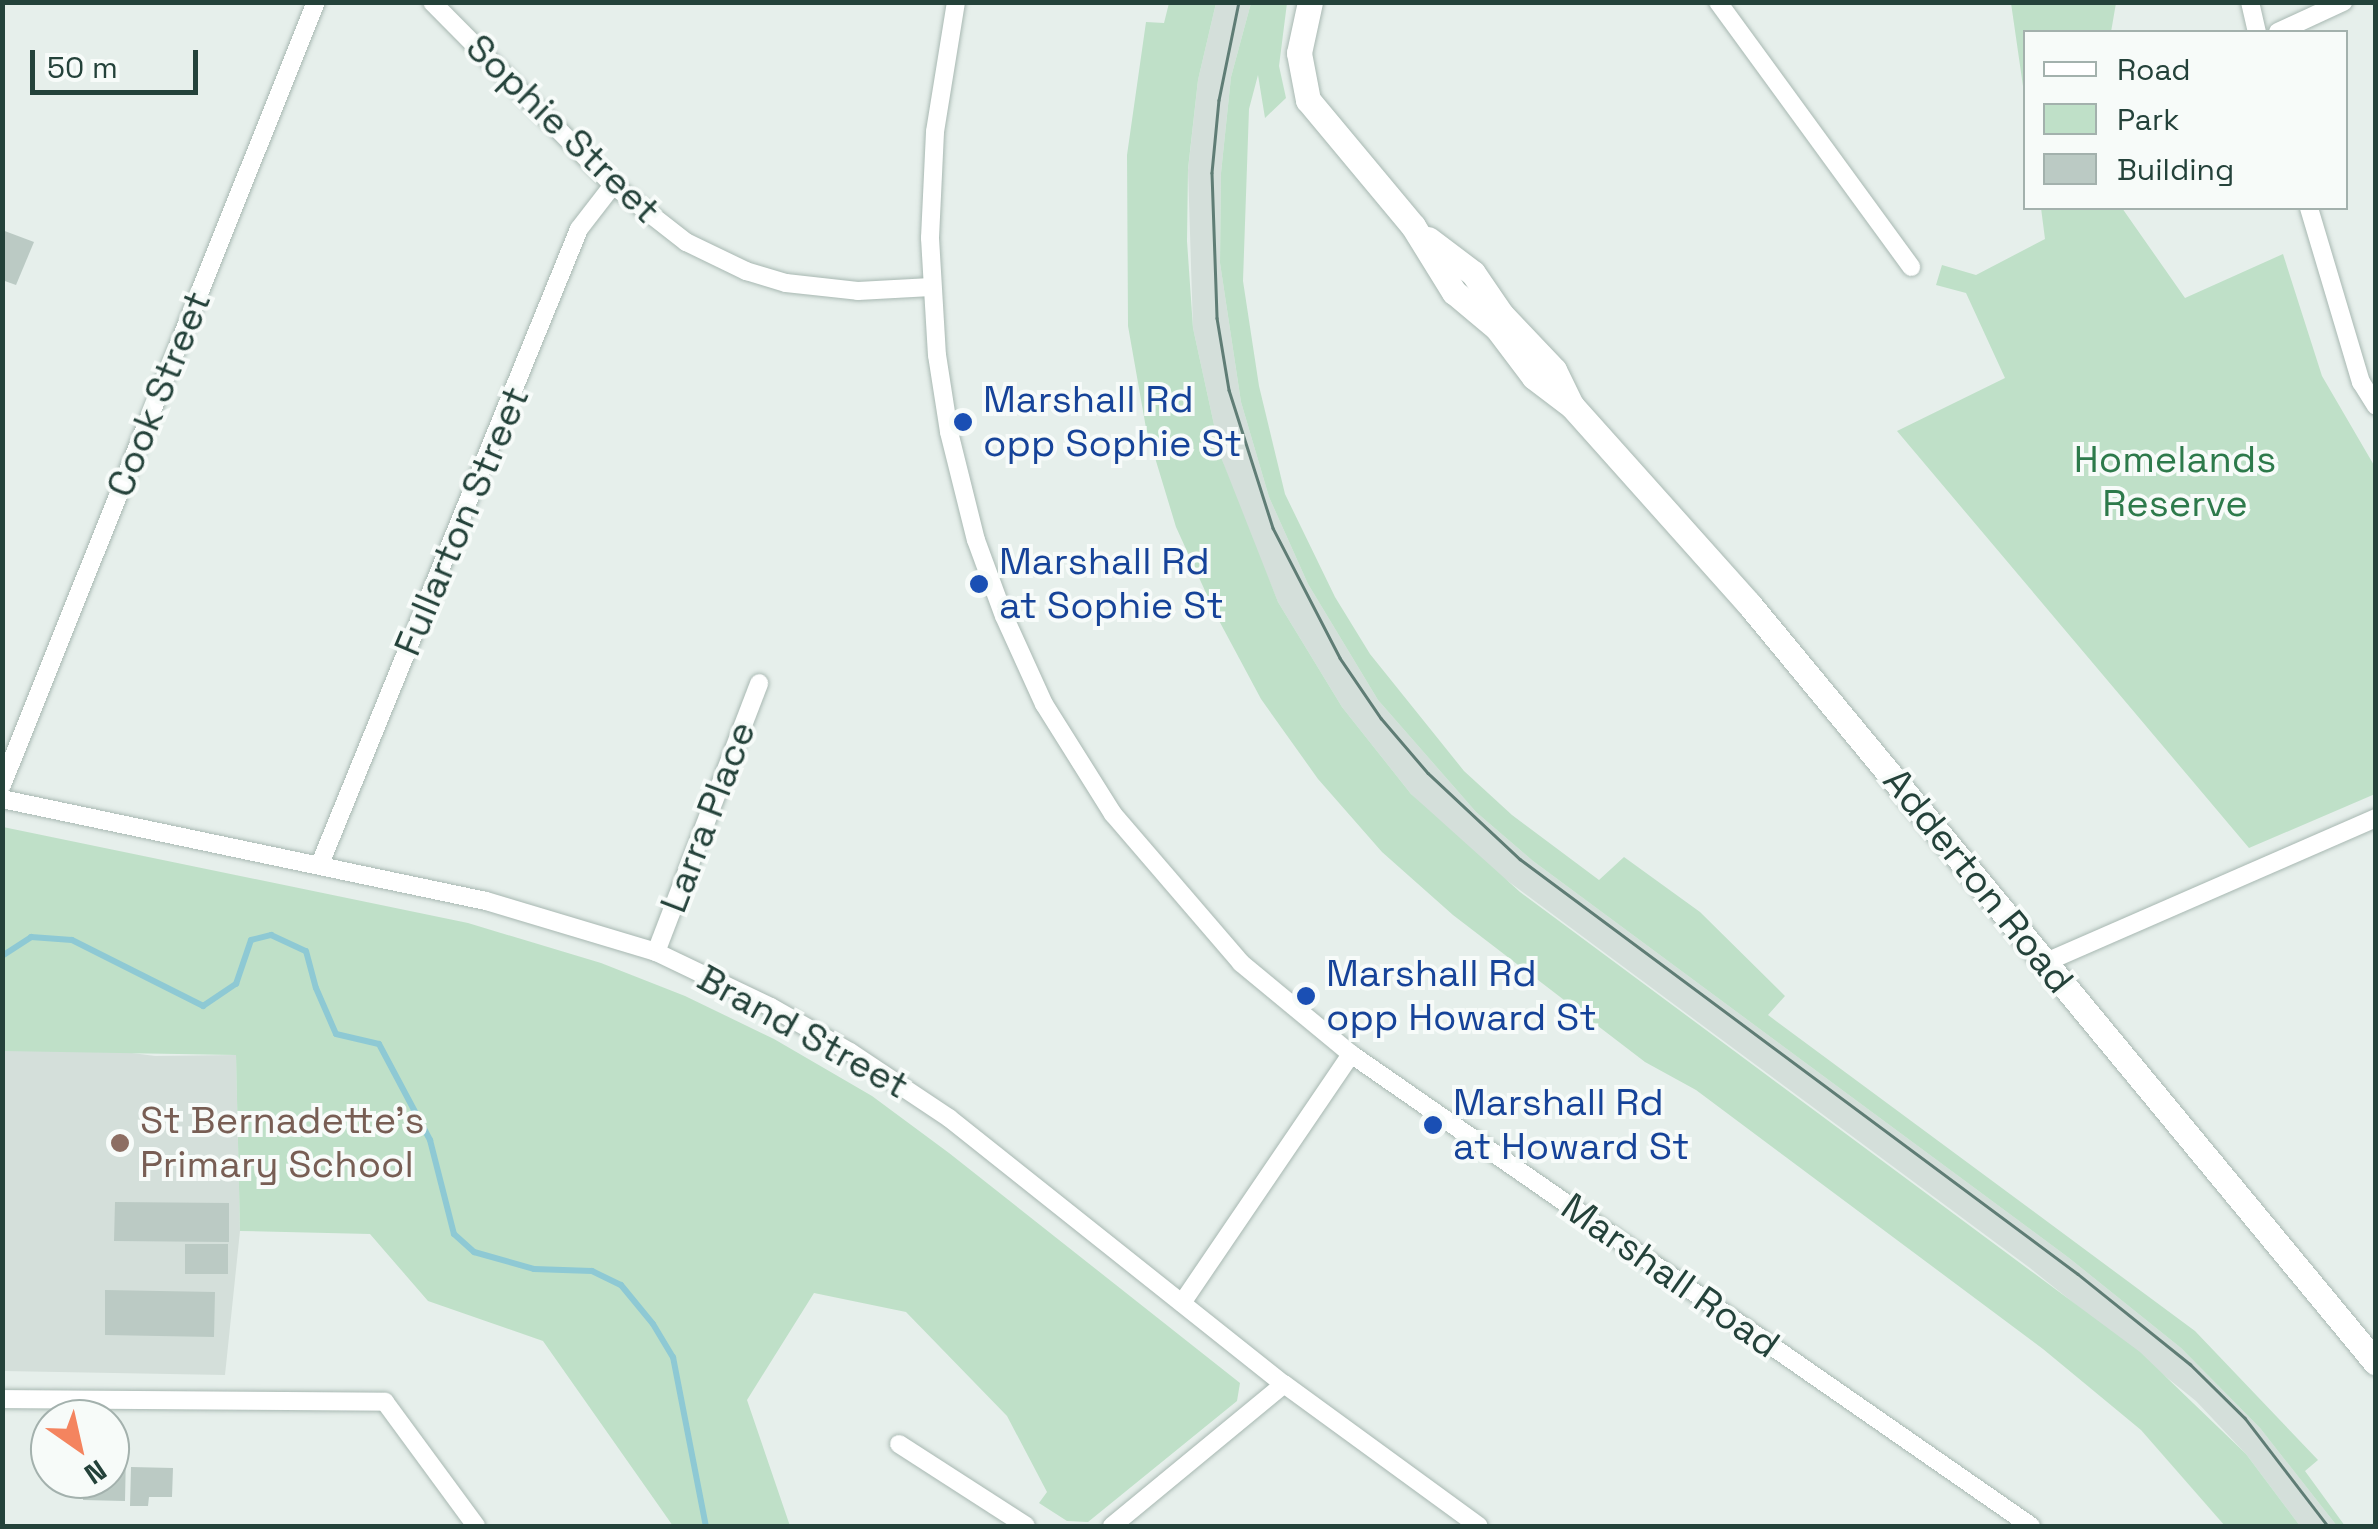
<!DOCTYPE html>
<style>
body{margin:0}
#map{position:relative;width:2378px;height:1529px;overflow:hidden;background:#e6efeb;font-family:"Space Grotesk",sans-serif}
div>[style]{position:absolute}
.built>*{inset:0;background:#d4dfda}
.green>*{inset:0;background:#bfe0c8}
.stream>*{height:6px;margin:-3px;padding:0 3px;transform-origin:3px;border-radius:3px;background:#8ec9d4}
.building>*{inset:0;background:#bbcac4}
.roads{filter:drop-shadow(0 0 2px #a8b8b2) drop-shadow(0 0 2px #a8b8b2)}
.street>*{height:18px;margin:-9px;padding:0 9px;transform-origin:9px;border-radius:9px;background:#fff}
.secondary>*{height:25px;margin:-12.5px;padding:0 12.5px;transform-origin:12.5px;border-radius:12.5px;background:#fff}
.tram>*{height:2.5px;margin:-1.25px;padding:0 1.25px;transform-origin:1.25px;border-radius:1.25px;background:#5f7d75}
.dots>*{width:28px;height:28px;translate:-50% -50%;box-sizing:border-box;border:5px solid #f7fbf9;border-radius:50%}
span{translate:-50% -50%;white-space:nowrap;text-align:center;line-height:1.15;-webkit-text-stroke:8px #f7fbf9;paint-order:stroke}
.street-label{font-size:38px;color:#24423a}
.transit-label{font-size:38px;color:#164399}
.left{translate:0 -50%;text-align:left}
.park-label{font-size:38px;color:#2d7a4b}
.education-label{font-size:38px;color:#785e54}
.frame{position:absolute;inset:0;border:5px solid #24423a;pointer-events:none}
.legend{position:absolute;left:2023px;top:30px;width:325px;height:180px;box-sizing:border-box;background:#f7fbf9;border:2px solid #a3b1ad;margin:0;padding:12px 18px;list-style:none;font-size:30px;color:#24423a}
.legend li{display:flex;align-items:center;gap:20px;height:50px}
.legend b{width:50px;border:2px solid #a3b1ad}
.north{position:absolute;left:30px;top:1399px;width:100px;height:100px;box-sizing:border-box;background:#f7fbf9;border:2px solid #a3b1ad;border-radius:50%;rotate:146deg;font-size:28px;font-weight:700;line-height:40px;text-align:center;color:#24423a}
.north::after{content:'';display:block;margin:auto;width:35px;height:45px;background:#f4845f;clip-path:polygon(50% 0,100% 100%,50% 72%,0 100%)}
.scale{position:absolute;left:30px;top:50px;width:168px;height:45px;box-sizing:border-box;border:5px solid #24423a;border-top:0;padding-left:12px;font-size:30px;line-height:35px;white-space:nowrap;color:#24423a;-webkit-text-stroke:8px #f7fbf9;paint-order:stroke}
</style>
<div id="map">
<div class="built">
<i style="clip-path:polygon(1216px 3px,1251px 3px,1231px 77px,1221px 173px,1220px 263px,1241px 402px,1269px 497px,1308px 584px,1378px 700px,1476px 812px,1533px 861px,2069px 1258px,2181px 1348px,2260px 1428px,2337px 1526px,2300px 1526px,2246px 1454px,2196px 1401px,2030px 1268px,1482px 862px,1411px 794px,1342px 707px,1278px 602px,1243px 518px,1221px 457px,1193px 328px,1188px 170px,1198px 80px)"></i>
<i style="clip-path:polygon(3px 1036px,155px 1056px,236px 1055px,240px 1231px,225px 1375px,3px 1371px)"></i>
</div>
<div class="green">
<i style="clip-path:polygon(1169px 3px,1216px 3px,1198px 80px,1188px 169px,1187px 241px,1193px 328px,1221px 457px,1278px 602px,1342px 707px,1411px 794px,1520px 892px,2140px 1352px,2246px 1454px,2300px 1526px,2225px 1526px,2141px 1430px,2043px 1349px,1696px 1090px,1645px 1062px,1453px 915px,1382px 852px,1318px 779px,1261px 699px,1216px 615px,1176px 527px,1146px 428px,1128px 326px,1127px 155px,1146px 22px,1164px 23px)"></i>
<i style="clip-path:polygon(1251px 3px,1287px 3px,1279px 66px,1286px 98px,1265px 118px,1258px 75px,1249px 109px,1243px 281px,1259px 386px,1285px 494px,1335px 597px,1370px 654px,1464px 771px,1512px 815px,1599px 880px,1624px 857px,1700px 912px,1785px 996px,1768px 1015px,2195px 1331px,2318px 1460px,2305px 1471px,2345px 1526px,2337px 1526px,2260px 1428px,2181px 1348px,2069px 1258px,1533px 861px,1476px 812px,1378px 700px,1308px 584px,1269px 497px,1241px 402px,1220px 263px,1221px 173px,1231px 77px)"></i>
<i style="clip-path:polygon(2011px 3px,2011px 2px,2116px 3px,2111px 32px,2026px 32px,2025px 100px)"></i>
<i style="clip-path:polygon(2041px 208px,2122px 208px,2185px 298px,2283px 254px,2322px 376px,2375px 467px,2375px 794px,2249px 848px,1897px 431px,2005px 378px,1966px 293px,1936px 285px,1942px 265px,1976px 275px,2045px 239px)"></i>
<i style="clip-path:polygon(3px 827px,468px 923px,601px 963px,685px 996px,774px 1039px,872px 1096px,949px 1153px,1240px 1383px,1237px 1401px,1088px 1522px,1067px 1521px,1039px 1503px,1047px 1492px,1007px 1416px,906px 1312px,814px 1293px,747px 1400px,790px 1526px,673px 1526px,543px 1341px,428px 1301px,370px 1234px,240px 1231px,236px 1055px,3px 1051px)"></i>
</div>
<div class="stream">
<i style="left:2px;top:956px;width:35px;rotate:-33deg"></i>
<i style="left:31px;top:937px;width:41px;rotate:4.2deg"></i>
<i style="left:72px;top:940px;width:147px;rotate:26.7deg"></i>
<i style="left:203px;top:1006px;width:40px;rotate:-34deg"></i>
<i style="left:236px;top:984px;width:46px;rotate:-71.2deg"></i>
<i style="left:251px;top:940px;width:21px;rotate:-14deg"></i>
<i style="left:271px;top:935px;width:38px;rotate:25deg"></i>
<i style="left:306px;top:951px;width:38px;rotate:75deg"></i>
<i style="left:316px;top:988px;width:50px;rotate:66.5deg"></i>
<i style="left:336px;top:1034px;width:44px;rotate:13.1deg"></i>
<i style="left:379px;top:1044px;width:109px;rotate:62deg"></i>
<i style="left:430px;top:1140px;width:97px;rotate:75.7deg"></i>
<i style="left:454px;top:1234px;width:27px;rotate:42deg"></i>
<i style="left:474px;top:1252px;width:62px;rotate:15.8deg"></i>
<i style="left:534px;top:1269px;width:58px;rotate:2deg"></i>
<i style="left:592px;top:1271px;width:32px;rotate:26deg"></i>
<i style="left:621px;top:1285px;width:50px;rotate:50.6deg"></i>
<i style="left:653px;top:1324px;width:39px;rotate:59deg"></i>
<i style="left:673px;top:1357px;width:172px;rotate:79deg"></i>
</div>
<div class="building">
<i style="clip-path:polygon(2px 230px,34px 242px,16px 285px,2px 280px)"></i>
<i style="clip-path:polygon(115px 1202px,229px 1203px,229px 1242px,114px 1241px)"></i>
<i style="clip-path:polygon(185px 1244px,228px 1244px,228px 1274px,185px 1274px)"></i>
<i style="clip-path:polygon(105px 1290px,215px 1292px,214px 1337px,105px 1335px)"></i>
<i style="clip-path:polygon(110px 1453px,126px 1453px,125px 1501px,83px 1500px,83px 1479px,110px 1479px)"></i>
<i style="clip-path:polygon(131px 1467px,173px 1468px,172px 1497px,149px 1497px,148px 1506px,130px 1506px)"></i>
</div>
<div class="roads">
<div class="street">
<i style="left:432px;top:2px;width:257px;rotate:45.3deg"></i>
<i style="left:613px;top:185px;width:93px;rotate:38deg"></i>
<i style="left:686px;top:242px;width:67px;rotate:25.8deg"></i>
<i style="left:746px;top:271px;width:42px;rotate:16.7deg"></i>
<i style="left:786px;top:283px;width:72px;rotate:6.3deg"></i>
<i style="left:858px;top:291px;width:73px;rotate:-3.1deg"></i>
<i style="left:956px;top:2px;width:132px;rotate:99.2deg"></i>
<i style="left:935px;top:132px;width:106px;rotate:92.7deg"></i>
<i style="left:930px;top:238px;width:117px;rotate:86.6deg"></i>
<i style="left:937px;top:355px;width:78px;rotate:81.1deg"></i>
<i style="left:949px;top:432px;width:111px;rotate:76deg"></i>
<i style="left:976px;top:540px;width:81px;rotate:69.8deg"></i>
<i style="left:1004px;top:616px;width:97px;rotate:65.6deg"></i>
<i style="left:1044px;top:704px;width:130px;rotate:57.9deg"></i>
<i style="left:1113px;top:814px;width:196px;rotate:49.3deg"></i>
<i style="left:1241px;top:963px;width:143px;rotate:39.6deg"></i>
<i style="left:1351px;top:1054px;width:828px;rotate:34.77deg"></i>
<i style="left:1718px;top:2px;width:328px;rotate:53.9deg"></i>
<i style="left:2250px;top:2px;width:31px;rotate:77deg"></i>
<i style="left:2278px;top:32px;width:72px;rotate:-24.8deg"></i>
<i style="left:2309px;top:208px;width:182px;rotate:73.4deg"></i>
<i style="left:2361px;top:382px;width:28px;rotate:58deg"></i>
<i style="left:2px;top:785px;width:844px;rotate:-68.15deg"></i>
<i style="left:2px;top:799px;width:495px;rotate:11.9deg"></i>
<i style="left:486px;top:901px;width:177px;rotate:16.7deg"></i>
<i style="left:656px;top:952px;width:127px;rotate:25.6deg"></i>
<i style="left:771px;top:1007px;width:91px;rotate:29.7deg"></i>
<i style="left:850px;top:1052px;width:119px;rotate:33.7deg"></i>
<i style="left:949px;top:1118px;width:428px;rotate:38.5deg"></i>
<i style="left:1284px;top:1384px;width:241px;rotate:36.1deg"></i>
<i style="left:320px;top:864px;width:686px;rotate:-67.81deg"></i>
<i style="left:579px;top:229px;width:56px;rotate:-52.3deg"></i>
<i style="left:656px;top:952px;width:288px;rotate:-69deg"></i>
<i style="left:2044px;top:963px;width:362px;rotate:-23.6deg"></i>
<i style="left:1182px;top:1303px;width:301px;rotate:-55.8deg"></i>
<i style="left:2px;top:1399px;width:383px;rotate:0.4deg"></i>
<i style="left:385px;top:1402px;width:154px;rotate:53.7deg"></i>
<i style="left:899px;top:1444px;width:151px;rotate:32.8deg"></i>
<i style="left:1112px;top:1526px;width:223px;rotate:-39.5deg"></i>
</div>
<div class="secondary">
<i style="left:1310px;top:2px;width:52px;rotate:102.2deg"></i>
<i style="left:1299px;top:53px;width:48px;rotate:79.2deg"></i>
<i style="left:1308px;top:100px;width:164px;rotate:50.2deg"></i>
<i style="left:1413px;top:226px;width:78px;rotate:58.2deg"></i>
<i style="left:1454px;top:292px;width:56px;rotate:39.9deg"></i>
<i style="left:1497px;top:328px;width:61px;rotate:52.9deg"></i>
<i style="left:1534px;top:377px;width:48px;rotate:37.3deg"></i>
<i style="left:1572px;top:406px;width:266px;rotate:48.2deg"></i>
<i style="left:1749px;top:604px;width:984px;rotate:50.44deg"></i>
<i style="left:1428px;top:239px;width:56px;rotate:37.1deg"></i>
<i style="left:1473px;top:273px;width:50px;rotate:55.7deg"></i>
<i style="left:1501px;top:314px;width:77px;rotate:46.6deg"></i>
<i style="left:1554px;top:370px;width:37px;rotate:64deg"></i>
</div>
</div>
<div class="tram">
<i style="left:1239px;top:2px;width:100px;rotate:101.5deg"></i>
<i style="left:1219px;top:100px;width:73px;rotate:95.5deg"></i>
<i style="left:1212px;top:173px;width:145px;rotate:88deg"></i>
<i style="left:1217px;top:318px;width:73px;rotate:80.5deg"></i>
<i style="left:1229px;top:390px;width:145px;rotate:72.3deg"></i>
<i style="left:1273px;top:528px;width:146px;rotate:62.7deg"></i>
<i style="left:1340px;top:658px;width:73px;rotate:55.7deg"></i>
<i style="left:1381px;top:718px;width:72px;rotate:49.5deg"></i>
<i style="left:1428px;top:773px;width:126px;rotate:43.1deg"></i>
<i style="left:1520px;top:859px;width:695px;rotate:36.64deg"></i>
<i style="left:2078px;top:1274px;width:144px;rotate:38.8deg"></i>
<i style="left:2190px;top:1364px;width:77px;rotate:44.5deg"></i>
<i style="left:2245px;top:1418px;width:136px;rotate:52.5deg"></i>
</div>
<div class="dots">
<i style="left:963px;top:422px;background:#1a4fb4"></i>
<i style="left:979px;top:584px;background:#1a4fb4"></i>
<i style="left:1306px;top:996px;background:#1a4fb4"></i>
<i style="left:1433px;top:1125px;background:#1a4fb4"></i>
<i style="left:120px;top:1143px;background:#8d6e63"></i>
</div>
<div class="street-label">
<span style="left:563px;top:129px;rotate:44deg">Sophie Street</span>
<span style="left:159px;top:394px;rotate:-68deg">Cook Street</span>
<span style="left:462px;top:521px;rotate:-67deg">Fullarton Street</span>
<span style="left:708px;top:817px;rotate:-69deg">Larra Place</span>
<span style="left:1978px;top:881px;rotate:51deg">Adderton Road</span>
<span style="left:803px;top:1032px;rotate:29deg">Brand Street</span>
<span style="left:1670px;top:1276px;rotate:35deg">Marshall Road</span>
</div>
<div class="transit-label">
<span class="left" style="left:983px;top:422px">Marshall Rd<br>opp Sophie St</span>
<span class="left" style="left:999px;top:584px">Marshall Rd<br>at Sophie St</span>
<span class="left" style="left:1326px;top:996px">Marshall Rd<br>opp Howard St</span>
<span class="left" style="left:1453px;top:1125px">Marshall Rd<br>at Howard St</span>
</div>
<div class="park-label">
<span style="left:2175px;top:482px">Homelands<br>Reserve</span>
</div>
<div class="education-label">
<span class="left" style="left:140px;top:1143px">St Bernadette's<br>Primary School</span>
</div>
<div class="frame"></div>
<ul class="legend">
<li><b style="height:12px;background:#fff"></b>Road</li>
<li><b style="height:28px;background:#bfe0c8"></b>Park</li>
<li><b style="height:28px;background:#bbcac4"></b>Building</li>
</ul>
<div class="north">N</div>
<div class="scale">50 m</div>
</div>
